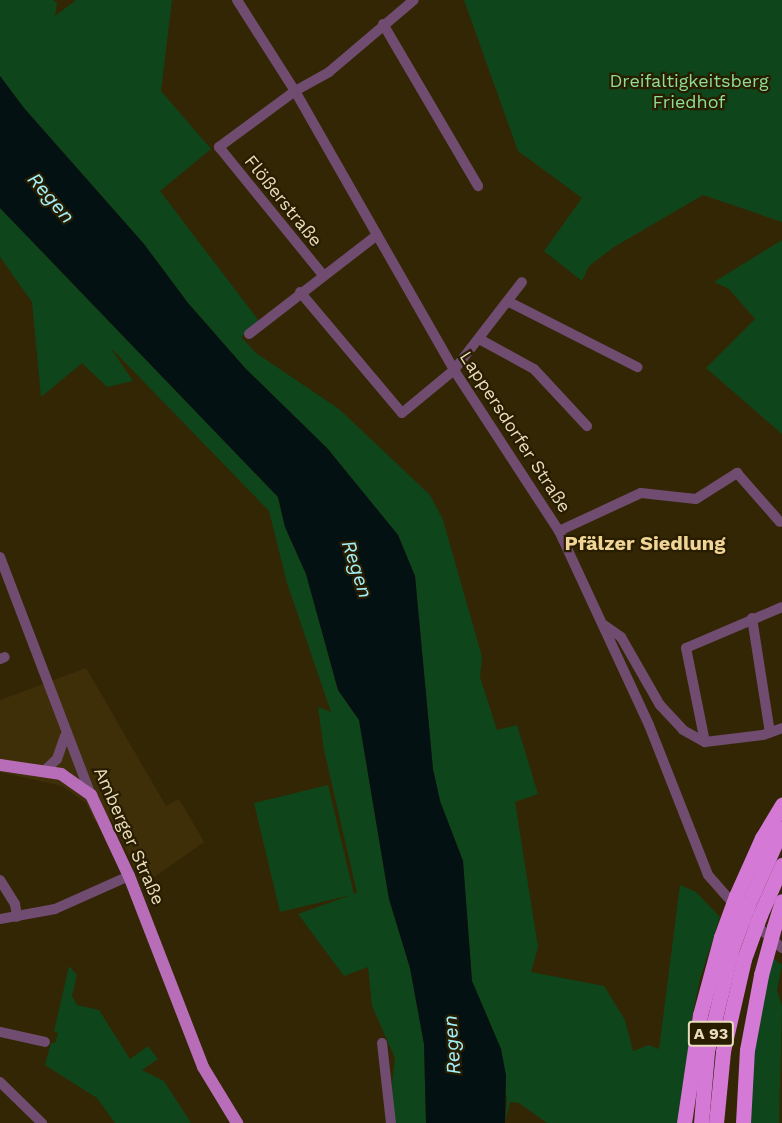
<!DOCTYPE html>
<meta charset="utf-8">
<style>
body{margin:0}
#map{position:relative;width:782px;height:1123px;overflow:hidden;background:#332605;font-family:"Work Sans",sans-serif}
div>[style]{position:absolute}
.built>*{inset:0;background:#3e2f09}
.green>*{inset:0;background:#0f451a}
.water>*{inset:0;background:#041113}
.minor>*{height:10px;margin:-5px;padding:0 5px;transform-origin:5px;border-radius:5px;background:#714c71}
.major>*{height:12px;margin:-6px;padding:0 6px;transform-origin:6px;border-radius:6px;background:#b86db8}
.highway>*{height:15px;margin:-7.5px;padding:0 7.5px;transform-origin:7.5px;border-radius:7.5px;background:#d479d5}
.highway-bridge>*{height:15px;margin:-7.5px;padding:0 7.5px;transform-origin:7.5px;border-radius:7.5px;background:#d479d5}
span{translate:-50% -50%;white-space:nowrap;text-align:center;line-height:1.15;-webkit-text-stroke:4.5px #291d00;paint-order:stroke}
.shield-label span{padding:2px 4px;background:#291d00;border:2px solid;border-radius:4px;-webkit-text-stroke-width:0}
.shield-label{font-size:16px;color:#e9dcbe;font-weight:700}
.park-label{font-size:18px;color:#8cdf95}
.street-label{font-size:18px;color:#e9dcbe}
.water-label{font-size:20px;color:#a1effa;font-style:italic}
.neighbourhood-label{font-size:20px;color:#f1d597;font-weight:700}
</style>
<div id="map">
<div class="built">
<i style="clip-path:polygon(86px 668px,166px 806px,179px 799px,204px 842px,143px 885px,111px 819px,94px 821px,86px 803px,62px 786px,0 772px,0 700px)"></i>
</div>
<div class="green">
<i style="clip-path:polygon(0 0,53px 0,57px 3px,55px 16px,76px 0,172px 0,161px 91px,211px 149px,160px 191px,259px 321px,241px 337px,256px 353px,339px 409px,430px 495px,443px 520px,482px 657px,480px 677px,497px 730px,517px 725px,538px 794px,515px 802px,538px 947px,531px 972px,604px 986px,625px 1020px,633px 1051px,649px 1045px,659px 1049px,680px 885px,696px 892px,720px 917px,700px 979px,691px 1023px,681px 1123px,547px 1123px,519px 1103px,510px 1102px,505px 1123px,507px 1101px,501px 1049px,472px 981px,463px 861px,440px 801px,433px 769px,415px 576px,398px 535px,327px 448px,245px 368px,188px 303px,144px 244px,24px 108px,0 76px)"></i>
<i style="clip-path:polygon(464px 0,782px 0,782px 222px,703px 195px,614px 247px,589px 266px,582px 281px,544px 251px,582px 198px,518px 151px)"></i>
<i style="clip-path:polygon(0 208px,278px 497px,285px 527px,306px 574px,338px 690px,359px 720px,389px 899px,410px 968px,424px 1044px,426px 1123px,395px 1123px,392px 1084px,395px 1058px,372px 1006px,368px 967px,344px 976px,298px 914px,351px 895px,280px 912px,254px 803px,328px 785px,354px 894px,357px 893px,324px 750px,318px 707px,331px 712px,287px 583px,269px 511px,110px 347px,133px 381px,107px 387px,82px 363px,41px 397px,32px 302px,0 257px)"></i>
<i style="clip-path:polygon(782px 240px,782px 434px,706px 368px,755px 319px,729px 289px,714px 282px)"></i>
<i style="clip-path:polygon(771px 956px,782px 965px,777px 990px,782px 1006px,779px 1123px,748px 1123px,752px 1057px)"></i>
<i style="clip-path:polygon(69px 966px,77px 975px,72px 996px,77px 1005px,99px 1010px,130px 1059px,148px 1046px,158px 1059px,142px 1070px,164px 1081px,191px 1123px,115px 1123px,97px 1098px,45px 1065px,51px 1043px,55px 1043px,58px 1033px,54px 1032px)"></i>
</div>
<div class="water">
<i style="clip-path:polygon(0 76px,24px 108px,144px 244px,188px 303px,245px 368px,327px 448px,398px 535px,415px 576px,433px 769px,440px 801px,463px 861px,472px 981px,501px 1049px,506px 1075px,505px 1123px,426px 1123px,424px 1044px,410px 968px,389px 899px,359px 720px,338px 690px,306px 574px,285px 527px,278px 497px,0 208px)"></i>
</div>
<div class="minor">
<i style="left:237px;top:0;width:108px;rotate:57.5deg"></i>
<i style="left:295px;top:91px;width:321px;rotate:60.3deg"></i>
<i style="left:454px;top:370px;width:192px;rotate:56.9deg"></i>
<i style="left:559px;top:531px;width:214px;rotate:65.1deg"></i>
<i style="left:649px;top:725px;width:161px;rotate:68.5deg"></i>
<i style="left:708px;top:875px;width:44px;rotate:48.7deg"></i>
<i style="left:383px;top:24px;width:188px;rotate:59.6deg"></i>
<i style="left:323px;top:275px;width:165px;rotate:-129.1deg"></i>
<i style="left:219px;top:147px;width:94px;rotate:-36.4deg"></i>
<i style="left:295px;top:91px;width:39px;rotate:-29deg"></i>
<i style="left:329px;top:72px;width:111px;rotate:-40.3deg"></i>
<i style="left:300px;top:292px;width:158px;rotate:49.9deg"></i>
<i style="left:402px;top:413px;width:67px;rotate:-39.6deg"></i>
<i style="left:454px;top:370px;width:111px;rotate:-52.3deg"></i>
<i style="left:509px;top:302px;width:144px;rotate:26.9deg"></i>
<i style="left:249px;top:334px;width:162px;rotate:-37.7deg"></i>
<i style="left:481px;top:340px;width:60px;rotate:28.7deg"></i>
<i style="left:534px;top:369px;width:78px;rotate:47.1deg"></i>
<i style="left:559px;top:531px;width:90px;rotate:-24.9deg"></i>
<i style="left:641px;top:493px;width:55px;rotate:6.2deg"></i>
<i style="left:696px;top:499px;width:49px;rotate:-32.4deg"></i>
<i style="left:737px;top:473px;width:65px;rotate:48.7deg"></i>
<i style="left:0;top:557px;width:255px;rotate:69.1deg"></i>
<i style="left:752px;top:618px;width:116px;rotate:81.1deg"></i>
<i style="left:604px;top:625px;width:21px;rotate:35deg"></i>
<i style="left:621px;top:637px;width:78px;rotate:60.2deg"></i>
<i style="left:660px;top:705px;width:34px;rotate:47deg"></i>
<i style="left:683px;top:730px;width:25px;rotate:29deg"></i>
<i style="left:705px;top:742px;width:96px;rotate:-101.4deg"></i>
<i style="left:686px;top:648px;width:104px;rotate:-23.1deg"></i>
<i style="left:0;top:659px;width:5px;rotate:-22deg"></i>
<i style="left:705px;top:742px;width:58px;rotate:-6.9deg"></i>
<i style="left:763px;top:735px;width:20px;rotate:-20deg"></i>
<i style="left:44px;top:771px;width:18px;rotate:-43deg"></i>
<i style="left:57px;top:759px;width:24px;rotate:-71deg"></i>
<i style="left:0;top:880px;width:28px;rotate:58deg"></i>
<i style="left:15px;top:904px;width:13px;rotate:81deg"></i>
<i style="left:0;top:919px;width:56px;rotate:-10.3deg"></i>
<i style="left:55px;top:909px;width:81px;rotate:-24deg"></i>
<i style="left:753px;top:922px;width:39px;rotate:42deg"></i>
<i style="left:0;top:1032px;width:46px;rotate:12.5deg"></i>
<i style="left:382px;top:1043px;width:81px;rotate:83.6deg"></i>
<i style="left:0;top:1082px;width:59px;rotate:44.3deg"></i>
</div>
<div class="major">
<i style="left:0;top:765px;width:62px;rotate:8.4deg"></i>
<i style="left:61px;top:774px;width:37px;rotate:35deg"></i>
<i style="left:91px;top:795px;width:89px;rotate:64.9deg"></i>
<i style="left:129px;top:876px;width:205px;rotate:68.8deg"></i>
<i style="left:203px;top:1067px;width:66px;rotate:58.7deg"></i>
</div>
<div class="highway">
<i style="left:736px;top:896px;width:64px;rotate:-65.9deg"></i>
<i style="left:762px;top:838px;width:39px;rotate:-59deg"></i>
<i style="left:748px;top:905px;width:84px;rotate:-66.2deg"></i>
<i style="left:760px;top:915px;width:55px;rotate:-66.3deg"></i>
<i style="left:774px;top:927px;width:27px;rotate:-73deg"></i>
<i style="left:684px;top:1123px;width:109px;rotate:-81.6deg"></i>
<i style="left:700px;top:1015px;width:81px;rotate:-74.9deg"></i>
<i style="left:701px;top:1123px;width:72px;rotate:-85.2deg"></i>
<i style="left:707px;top:1051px;width:106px;rotate:-76.4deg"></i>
<i style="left:716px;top:1123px;width:72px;rotate:-84.4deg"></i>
<i style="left:723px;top:1051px;width:94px;rotate:-77.1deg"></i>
<i style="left:743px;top:1123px;width:73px;rotate:-86.9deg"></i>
<i style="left:747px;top:1050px;width:76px;rotate:-79.4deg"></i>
</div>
<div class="highway-bridge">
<i style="left:721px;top:937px;width:44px;rotate:-69.9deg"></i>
<i style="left:732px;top:948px;width:46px;rotate:-69.6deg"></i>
<i style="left:744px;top:959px;width:47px;rotate:-70deg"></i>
<i style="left:761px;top:975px;width:50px;rotate:-74.8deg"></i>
</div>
<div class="shield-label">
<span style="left:711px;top:1034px">A 93</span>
</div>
<div class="park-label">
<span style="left:689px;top:92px">Dreifaltigkeitsberg<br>Friedhof</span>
</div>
<div class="street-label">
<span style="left:283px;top:201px;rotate:51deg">Flößerstraße</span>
<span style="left:515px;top:432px;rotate:57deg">Lappersdorfer Straße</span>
<span style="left:129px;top:836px;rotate:66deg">Amberger Straße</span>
</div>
<div class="water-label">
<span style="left:51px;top:198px;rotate:49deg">Regen</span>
<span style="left:357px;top:569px;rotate:72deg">Regen</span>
<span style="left:452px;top:1045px;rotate:-94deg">Regen</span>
</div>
<div class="neighbourhood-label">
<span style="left:645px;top:543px">Pfälzer Siedlung</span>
</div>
</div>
